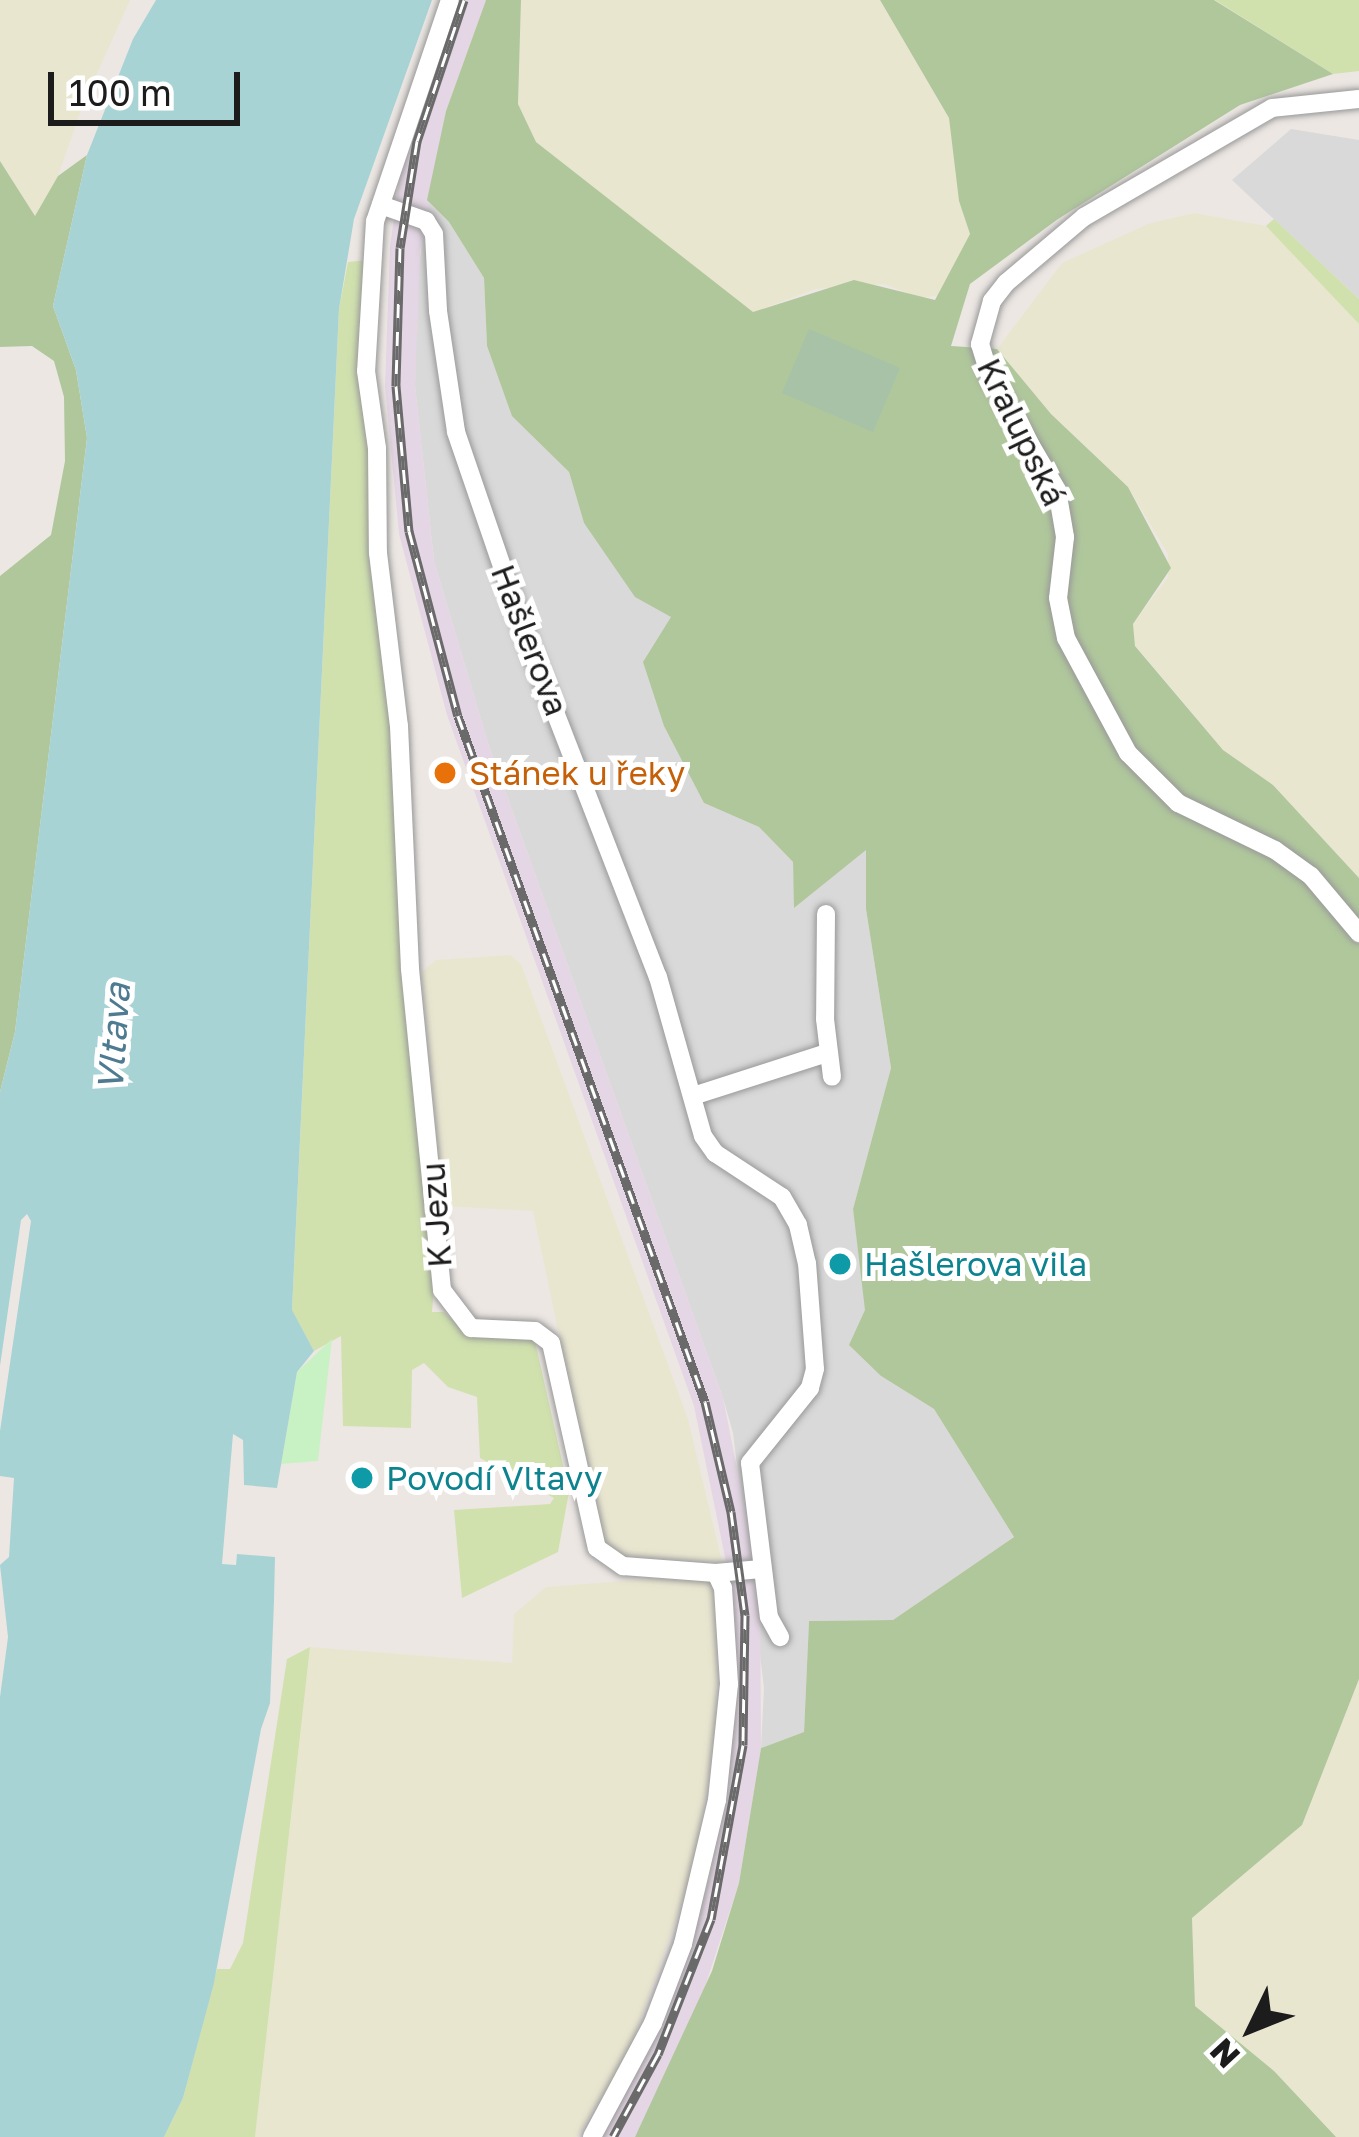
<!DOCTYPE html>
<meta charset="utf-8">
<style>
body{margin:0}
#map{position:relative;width:1359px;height:2137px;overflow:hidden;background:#ece7e3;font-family:"Golos Text",sans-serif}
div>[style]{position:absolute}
.residential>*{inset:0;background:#dad9d9}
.industrial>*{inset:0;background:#e4d6e4}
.farmland>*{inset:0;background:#e9e6d0}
.grass>*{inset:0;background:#d0e1ae}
.forest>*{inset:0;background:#b0c79c}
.cemetery>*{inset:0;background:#a7c2a7}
.park>*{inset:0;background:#c9f2c4}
.water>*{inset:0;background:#a8d3d5}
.roads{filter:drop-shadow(0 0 3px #999) drop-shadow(0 0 3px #999)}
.minor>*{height:18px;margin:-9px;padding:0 9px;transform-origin:9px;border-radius:9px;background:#fff}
.rail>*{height:9px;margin-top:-4.5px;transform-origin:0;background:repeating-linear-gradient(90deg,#fff 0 14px,#6a6a6a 0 28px);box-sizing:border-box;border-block:3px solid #6a6a6a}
.dots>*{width:33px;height:33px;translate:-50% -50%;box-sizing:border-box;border:6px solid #fff;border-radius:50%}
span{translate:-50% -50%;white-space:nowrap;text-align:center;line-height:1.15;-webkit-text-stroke:10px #fff;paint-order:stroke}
.street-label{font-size:33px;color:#1c1c1c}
.food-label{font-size:33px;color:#c56008}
.left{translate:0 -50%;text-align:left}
.culture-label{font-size:33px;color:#0d838f}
.water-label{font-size:36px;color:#4e7b91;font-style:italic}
.north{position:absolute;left:1191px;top:1969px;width:120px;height:120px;-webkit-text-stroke:9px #fff;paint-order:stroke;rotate:227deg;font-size:33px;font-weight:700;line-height:48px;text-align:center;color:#1c1c1c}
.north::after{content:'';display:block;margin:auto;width:42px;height:54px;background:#1c1c1c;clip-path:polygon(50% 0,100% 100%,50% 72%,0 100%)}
.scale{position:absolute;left:48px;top:72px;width:192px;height:54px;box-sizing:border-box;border:6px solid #1c1c1c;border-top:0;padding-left:15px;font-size:36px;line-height:42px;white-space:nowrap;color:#1c1c1c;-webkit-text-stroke:9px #fff;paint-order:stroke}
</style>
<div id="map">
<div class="residential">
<i style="clip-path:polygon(1291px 129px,1359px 140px,1359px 299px,1232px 180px)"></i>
<i style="clip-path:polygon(427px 200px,449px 222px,484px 278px,487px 346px,513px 416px,569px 472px,584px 523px,671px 617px,704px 803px,759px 827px,793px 862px,795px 907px,866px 849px,866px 909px,891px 1068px,853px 1209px,866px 1310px,881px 1376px,934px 1409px,1014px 1537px,893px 1620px,809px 1621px,804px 1732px,761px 1748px,764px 1688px,733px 1433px,723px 1398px,488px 743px,434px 561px,415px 386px,417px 282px)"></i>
</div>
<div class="industrial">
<i style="clip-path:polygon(454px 0,486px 0,446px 111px,420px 251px,415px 386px,434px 561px,488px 743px,723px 1398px,760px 1583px,761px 1748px,739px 1883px,695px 2017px,635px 2137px,600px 2137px,699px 1913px,710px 1876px,722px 1811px,731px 1586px,694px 1406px,447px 715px,399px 534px,385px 387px,390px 247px,400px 174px)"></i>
</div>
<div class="farmland">
<i style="clip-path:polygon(0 0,130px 0,83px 105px,51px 196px,35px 216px,0 161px)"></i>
<i style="clip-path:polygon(521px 0,880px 0,949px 118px,959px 201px,970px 234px,941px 295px,920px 298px,884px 284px,815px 289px,752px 313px,536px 142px,518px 104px)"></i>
<i style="clip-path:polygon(1194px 213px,1266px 226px,1359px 324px,1359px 878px,1273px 785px,1223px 750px,1135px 645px,1133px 624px,1168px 577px,1168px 554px,1128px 487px,1051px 414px,997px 349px,1062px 263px,1148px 224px)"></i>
<i style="clip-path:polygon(510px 955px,521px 964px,688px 1419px,722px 1562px,622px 1556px,603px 1544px,533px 1211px,442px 1206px,422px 972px,436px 960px)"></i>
<i style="clip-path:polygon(703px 1575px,714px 1584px,718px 1600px,715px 1734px,694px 1868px,629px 2051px,577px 2137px,255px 2137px,310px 1647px,512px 1663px,514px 1614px,546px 1587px)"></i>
<i style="clip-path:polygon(1359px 1679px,1359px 2137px,1336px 2137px,1274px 2071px,1195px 2006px,1192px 1918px,1302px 1825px)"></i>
</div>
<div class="grass">
<i style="clip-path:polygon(1215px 0,1359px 0,1359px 71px,1333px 74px)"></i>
<i style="clip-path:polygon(1274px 219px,1359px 299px,1359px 324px,1266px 226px)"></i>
<i style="clip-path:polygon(369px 260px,366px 371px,437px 1251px,432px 1312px,444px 1312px,469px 1337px,534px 1337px,569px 1492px,558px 1552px,462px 1598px,454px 1510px,550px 1504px,554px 1498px,480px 1458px,477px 1397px,448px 1387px,424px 1363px,412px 1370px,411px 1428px,343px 1426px,341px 1336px,314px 1351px,292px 1311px,339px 309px,348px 262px)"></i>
<i style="clip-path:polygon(310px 1647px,255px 2137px,164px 2137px,183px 2098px,217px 1969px,230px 1969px,243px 1943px,287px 1659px)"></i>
</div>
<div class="forest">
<i style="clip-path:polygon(486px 0,521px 0,518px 104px,536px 142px,753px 312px,854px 280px,935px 300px,970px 234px,959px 201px,949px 118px,880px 0,1214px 0,1333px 74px,1240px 105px,1058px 219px,970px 284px,951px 346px,997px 349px,1051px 414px,1128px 487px,1171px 568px,1133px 624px,1135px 646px,1223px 750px,1273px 785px,1359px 878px,1359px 1679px,1302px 1825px,1192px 1918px,1195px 2006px,1274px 2071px,1336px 2137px,635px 2137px,712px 1971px,739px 1883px,761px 1748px,804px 1732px,809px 1621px,893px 1620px,1014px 1537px,934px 1409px,881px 1376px,849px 1345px,865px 1310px,853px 1209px,891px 1068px,866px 909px,866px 850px,794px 908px,793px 862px,759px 827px,704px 803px,664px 726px,643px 662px,671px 617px,635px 597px,584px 523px,569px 472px,512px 416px,487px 346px,484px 278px,449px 222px,427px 200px,446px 111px)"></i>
<i style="clip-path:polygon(87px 155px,53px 306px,76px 370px,87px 438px,15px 1032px,0 1092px,0 576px,51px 535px,65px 461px,64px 397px,54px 361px,32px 346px,0 347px,0 161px,35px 216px,58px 176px)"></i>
</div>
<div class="cemetery">
<i style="clip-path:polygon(809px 329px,900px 368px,873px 432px,782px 393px)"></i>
</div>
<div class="park">
<i style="clip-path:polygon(332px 1339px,318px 1461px,281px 1464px,297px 1372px)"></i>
</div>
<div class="water">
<i style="clip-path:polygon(156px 0,432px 0,354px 219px,339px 309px,292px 1310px,314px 1351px,297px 1372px,277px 1488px,244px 1485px,243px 1440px,233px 1434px,222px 1564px,236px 1565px,237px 1554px,275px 1557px,274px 1601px,270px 1703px,261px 1729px,214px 1983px,183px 2098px,164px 2137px,0 2137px,0 1697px,8px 1637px,0 1565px,9px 1557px,14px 1478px,0 1476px,0 1431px,31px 1221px,27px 1214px,21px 1220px,0 1366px,0 1092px,15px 1032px,87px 438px,76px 370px,53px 306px,87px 155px,133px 39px)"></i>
</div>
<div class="roads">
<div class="minor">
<i style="left:450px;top:0;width:233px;rotate:108.7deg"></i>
<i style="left:375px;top:221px;width:150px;rotate:93.4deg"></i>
<i style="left:366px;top:371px;width:78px;rotate:81.9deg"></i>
<i style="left:377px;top:448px;width:105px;rotate:89.5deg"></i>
<i style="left:378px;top:553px;width:174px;rotate:83.1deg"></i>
<i style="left:399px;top:726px;width:243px;rotate:87.4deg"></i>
<i style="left:410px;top:969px;width:323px;rotate:84.3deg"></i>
<i style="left:442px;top:1290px;width:48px;rotate:52.7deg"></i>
<i style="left:471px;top:1328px;width:64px;rotate:2.7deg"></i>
<i style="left:535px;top:1331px;width:20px;rotate:37deg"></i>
<i style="left:551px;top:1343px;width:210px;rotate:77.4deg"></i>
<i style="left:597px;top:1548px;width:32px;rotate:35deg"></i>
<i style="left:623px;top:1566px;width:93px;rotate:4.3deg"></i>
<i style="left:716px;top:1573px;width:17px;rotate:65deg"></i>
<i style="left:723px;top:1588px;width:96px;rotate:86.4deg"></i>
<i style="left:729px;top:1684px;width:117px;rotate:95.9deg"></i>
<i style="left:717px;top:1800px;width:148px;rotate:103.3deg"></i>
<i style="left:683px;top:1944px;width:85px;rotate:110.8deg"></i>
<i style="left:653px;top:2023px;width:129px;rotate:118.2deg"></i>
<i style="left:1359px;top:99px;width:87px;rotate:174.1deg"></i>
<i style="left:1272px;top:108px;width:217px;rotate:149.9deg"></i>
<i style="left:1084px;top:217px;width:102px;rotate:139.8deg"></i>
<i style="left:1006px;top:283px;width:23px;rotate:128deg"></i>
<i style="left:992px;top:301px;width:45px;rotate:105.6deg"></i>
<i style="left:980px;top:344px;width:31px;rotate:73deg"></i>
<i style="left:989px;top:374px;width:134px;rotate:59.6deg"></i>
<i style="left:1057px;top:490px;width:48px;rotate:80.3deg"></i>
<i style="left:1065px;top:537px;width:61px;rotate:96.5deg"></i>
<i style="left:1058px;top:598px;width:41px;rotate:78.7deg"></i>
<i style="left:1066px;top:638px;width:131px;rotate:61.7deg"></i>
<i style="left:1128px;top:753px;width:71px;rotate:45deg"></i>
<i style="left:1178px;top:803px;width:108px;rotate:25.9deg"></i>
<i style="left:1275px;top:850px;width:44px;rotate:35.8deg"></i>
<i style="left:1311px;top:876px;width:75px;rotate:49.9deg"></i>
<i style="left:381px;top:205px;width:48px;rotate:19.6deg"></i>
<i style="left:426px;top:221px;width:15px;rotate:58deg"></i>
<i style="left:434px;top:234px;width:77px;rotate:87deg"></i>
<i style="left:438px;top:311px;width:122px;rotate:81.5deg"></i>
<i style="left:456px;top:432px;width:225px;rotate:71.1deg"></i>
<i style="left:529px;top:645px;width:356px;rotate:68.8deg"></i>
<i style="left:658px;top:977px;width:165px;rotate:74.2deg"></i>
<i style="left:703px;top:1136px;width:21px;rotate:55deg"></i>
<i style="left:715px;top:1153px;width:80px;rotate:33.3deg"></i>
<i style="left:782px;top:1197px;width:32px;rotate:60deg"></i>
<i style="left:798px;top:1225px;width:39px;rotate:77deg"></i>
<i style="left:807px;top:1263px;width:106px;rotate:85.7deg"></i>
<i style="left:815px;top:1369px;width:20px;rotate:105deg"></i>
<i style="left:810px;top:1388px;width:96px;rotate:128.7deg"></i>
<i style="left:750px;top:1463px;width:155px;rotate:83deg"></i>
<i style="left:769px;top:1617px;width:23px;rotate:61deg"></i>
<i style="left:826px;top:914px;width:105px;rotate:90.5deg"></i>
<i style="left:825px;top:1019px;width:58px;rotate:83.1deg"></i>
<i style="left:693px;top:1096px;width:141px;rotate:-17.8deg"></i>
<i style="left:716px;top:1573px;width:45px;rotate:-5.1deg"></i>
</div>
</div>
<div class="rail">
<i style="left:464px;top:0;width:149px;rotate:108.4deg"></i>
<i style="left:417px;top:141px;width:108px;rotate:99deg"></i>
<i style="left:400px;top:248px;width:138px;rotate:91.7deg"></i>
<i style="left:396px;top:386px;width:146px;rotate:84.9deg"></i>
<i style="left:409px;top:531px;width:191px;rotate:75.2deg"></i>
<i style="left:458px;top:716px;width:729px;rotate:70.2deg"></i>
<i style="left:705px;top:1402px;width:113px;rotate:76.7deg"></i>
<i style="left:731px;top:1512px;width:104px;rotate:82.3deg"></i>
<i style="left:745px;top:1615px;width:130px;rotate:90.9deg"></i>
<i style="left:743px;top:1745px;width:177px;rotate:100.4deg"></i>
<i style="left:711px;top:1919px;width:145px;rotate:111.4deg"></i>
<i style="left:658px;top:2054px;width:94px;rotate:118.5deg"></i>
</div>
<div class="dots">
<i style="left:445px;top:773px;background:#e8710a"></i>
<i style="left:840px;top:1264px;background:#0f9aa8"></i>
<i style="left:362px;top:1478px;background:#0f9aa8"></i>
</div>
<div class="street-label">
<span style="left:1022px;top:432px;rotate:64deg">Kralupská</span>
<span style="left:530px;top:640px;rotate:69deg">Hašlerova</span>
<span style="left:436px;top:1215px;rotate:-94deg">K Jezu</span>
</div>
<div class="food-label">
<span class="left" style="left:469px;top:773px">Stánek u řeky</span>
</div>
<div class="culture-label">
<span class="left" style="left:864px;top:1264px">Hašlerova vila</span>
<span class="left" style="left:386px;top:1478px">Povodí Vltavy</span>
</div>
<div class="water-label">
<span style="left:113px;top:1037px;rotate:-86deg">Vltava</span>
</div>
<div class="north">N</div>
<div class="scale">100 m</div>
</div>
